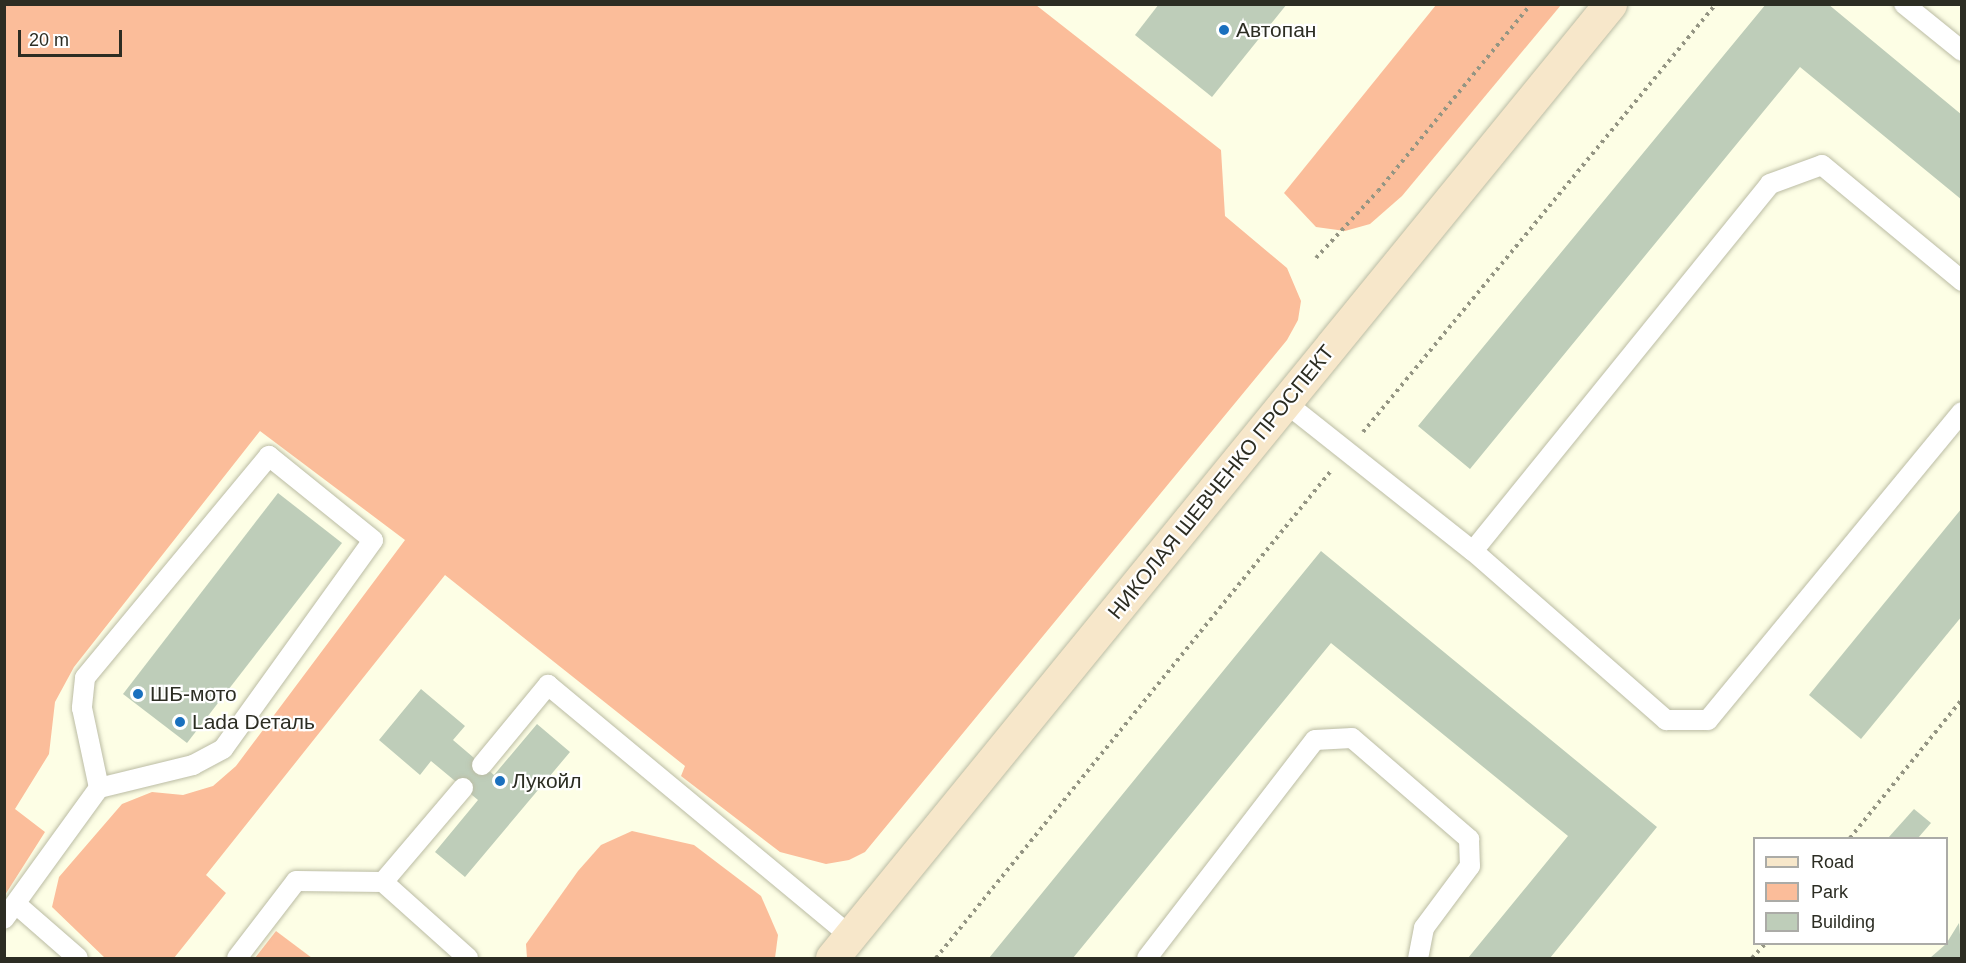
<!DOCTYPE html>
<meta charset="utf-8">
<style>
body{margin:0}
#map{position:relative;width:1966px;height:963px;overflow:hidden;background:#fdfee5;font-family:Arial,sans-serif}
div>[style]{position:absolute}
.green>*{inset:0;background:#fbbd9a}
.building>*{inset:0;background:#becdb9}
.path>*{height:4px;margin-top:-2px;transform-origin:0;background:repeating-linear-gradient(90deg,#949583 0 3px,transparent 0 7.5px)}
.roads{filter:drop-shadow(0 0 2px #bbbca4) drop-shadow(0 0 2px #bbbca4)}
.service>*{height:20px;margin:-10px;padding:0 10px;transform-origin:10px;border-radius:10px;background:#fff}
.secondary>*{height:33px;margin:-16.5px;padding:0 16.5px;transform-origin:16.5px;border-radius:16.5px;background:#f7e7ca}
.dots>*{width:16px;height:16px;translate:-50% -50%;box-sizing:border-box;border:3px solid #fff;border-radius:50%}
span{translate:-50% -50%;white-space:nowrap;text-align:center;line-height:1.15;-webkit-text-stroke:4.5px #fff;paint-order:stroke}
.poi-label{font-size:21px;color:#2c2d23}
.left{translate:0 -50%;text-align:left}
.street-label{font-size:21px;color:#2c2d23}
.frame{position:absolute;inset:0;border:6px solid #2c2d23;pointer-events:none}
.legend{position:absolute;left:1753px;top:837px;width:195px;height:108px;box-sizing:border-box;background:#fff;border:2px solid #ababa7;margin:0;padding:8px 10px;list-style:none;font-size:18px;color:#2c2d23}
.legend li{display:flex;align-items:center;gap:12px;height:30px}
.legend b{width:30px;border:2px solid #ababa7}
.scale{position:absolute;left:18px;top:30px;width:104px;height:27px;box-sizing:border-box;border:3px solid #2c2d23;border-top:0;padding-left:8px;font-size:18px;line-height:21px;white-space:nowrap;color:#2c2d23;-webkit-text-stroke:4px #fff;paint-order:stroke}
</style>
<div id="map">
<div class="green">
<i style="clip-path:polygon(5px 4px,1036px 5px,1221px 150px,1225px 216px,1287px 268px,1301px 301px,1298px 320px,1287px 340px,865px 852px,849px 860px,826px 864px,780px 852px,681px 776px,685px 766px,445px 575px,206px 875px,226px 893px,174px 958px,105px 958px,52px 907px,59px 877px,122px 804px,152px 792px,183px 795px,213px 786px,236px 766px,405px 540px,260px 431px,74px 667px,55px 702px,49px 754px,15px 809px,45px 832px,5px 895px)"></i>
<i style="clip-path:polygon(1436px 5px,1561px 5px,1402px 196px,1370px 224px,1345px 231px,1316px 227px,1284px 193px)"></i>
<i style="clip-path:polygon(632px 831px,694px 845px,761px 896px,778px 935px,775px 958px,527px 958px,526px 944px,578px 871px,601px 845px)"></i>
<i style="clip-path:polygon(276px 931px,312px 958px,255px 958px)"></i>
</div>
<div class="building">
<i style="clip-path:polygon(1159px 4px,1287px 4px,1212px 97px,1135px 35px)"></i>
<i style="clip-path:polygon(1766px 4px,1828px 4px,1962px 115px,1962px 200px,1800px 67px,1470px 469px,1418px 426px)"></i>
<i style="clip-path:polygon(278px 493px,342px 543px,187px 743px,123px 694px)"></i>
<i style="clip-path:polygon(1962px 508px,1962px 616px,1861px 739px,1809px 695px)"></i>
<i style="clip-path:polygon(1321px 551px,1657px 827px,1550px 958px,1468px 958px,1568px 836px,1331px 643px,1073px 958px,989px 958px)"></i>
<i style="clip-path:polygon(421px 689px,465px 726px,453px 740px,494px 775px,537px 724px,570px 752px,465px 877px,435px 852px,478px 800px,431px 761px,420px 775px,379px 740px)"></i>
<i style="clip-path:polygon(1914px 809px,1931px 823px,1918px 838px,1888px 838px)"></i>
<i style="clip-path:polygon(1959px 923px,1962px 958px,1930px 958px,1946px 944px)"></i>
</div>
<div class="path">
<i style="left:1316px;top:258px;width:91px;rotate:-47.2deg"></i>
<i style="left:1378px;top:191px;width:242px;rotate:-50.7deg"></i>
<i style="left:1363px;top:432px;width:555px;rotate:-50.49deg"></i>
<i style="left:1850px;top:838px;width:179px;rotate:-51.1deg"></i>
<i style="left:936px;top:958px;width:626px;rotate:-50.97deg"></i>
<i style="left:1752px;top:958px;width:19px;rotate:-47deg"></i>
</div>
<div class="roads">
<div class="service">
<i style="left:1904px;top:4px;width:75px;rotate:39deg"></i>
<i style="left:1286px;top:403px;width:238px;rotate:38.4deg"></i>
<i style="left:1473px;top:551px;width:257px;rotate:41.2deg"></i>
<i style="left:1666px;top:720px;width:42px"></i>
<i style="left:1708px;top:720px;width:399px;rotate:-50.5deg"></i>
<i style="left:1473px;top:551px;width:472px;rotate:-51deg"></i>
<i style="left:1770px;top:184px;width:55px;rotate:-20.1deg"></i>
<i style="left:1822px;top:165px;width:182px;rotate:39.6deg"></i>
<i style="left:482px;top:765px;width:104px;rotate:-50.5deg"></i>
<i style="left:548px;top:685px;width:393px;rotate:39.7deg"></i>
<i style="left:463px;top:788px;width:123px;rotate:130.4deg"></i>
<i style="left:383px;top:882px;width:114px;rotate:41.8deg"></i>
<i style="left:16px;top:904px;width:82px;rotate:41.1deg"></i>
<i style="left:4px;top:919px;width:162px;rotate:-54.1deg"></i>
<i style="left:99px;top:788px;width:97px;rotate:-13.7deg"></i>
<i style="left:193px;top:765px;width:34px;rotate:-28deg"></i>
<i style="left:223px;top:749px;width:257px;rotate:-54.3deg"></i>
<i style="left:373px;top:540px;width:134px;rotate:-141.1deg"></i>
<i style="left:269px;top:456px;width:288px;rotate:129.7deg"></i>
<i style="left:85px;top:678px;width:30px;rotate:96deg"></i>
<i style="left:82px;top:708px;width:82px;rotate:78deg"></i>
<i style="left:237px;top:958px;width:97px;rotate:-52.5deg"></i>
<i style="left:296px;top:881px;width:87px;rotate:0.7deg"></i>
<i style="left:1147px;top:958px;width:275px;rotate:-52.4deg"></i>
<i style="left:1315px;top:740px;width:37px;rotate:-3deg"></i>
<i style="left:1352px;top:738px;width:155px;rotate:40.8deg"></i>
<i style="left:1469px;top:839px;width:27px;rotate:88deg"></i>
<i style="left:1470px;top:866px;width:77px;rotate:126.6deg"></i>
<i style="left:1424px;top:928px;width:31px;rotate:101deg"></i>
</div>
<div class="secondary">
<i style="left:832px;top:958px;width:1231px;rotate:-50.8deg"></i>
</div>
</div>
<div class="dots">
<i style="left:1224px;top:30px;background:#1a70be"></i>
<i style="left:138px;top:694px;background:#1a70be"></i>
<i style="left:180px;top:722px;background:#1a70be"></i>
<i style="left:500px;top:781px;background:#1a70be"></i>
</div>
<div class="poi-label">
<span class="left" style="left:1236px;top:30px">Автопан</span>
<span class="left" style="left:150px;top:694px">ШБ-мото</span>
<span class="left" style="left:192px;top:722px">Lada Dеталь</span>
<span class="left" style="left:512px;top:781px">Лукойл</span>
</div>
<div class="street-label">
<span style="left:1221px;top:482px;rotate:-51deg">НИКОЛАЯ ШЕВЧЕНКО ПРОСПЕКТ</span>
</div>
<div class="frame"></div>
<ul class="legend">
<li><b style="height:8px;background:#f7e7ca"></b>Road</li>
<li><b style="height:16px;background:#fbbd9a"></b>Park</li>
<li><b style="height:16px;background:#becdb9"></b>Building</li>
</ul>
<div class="scale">20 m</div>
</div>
